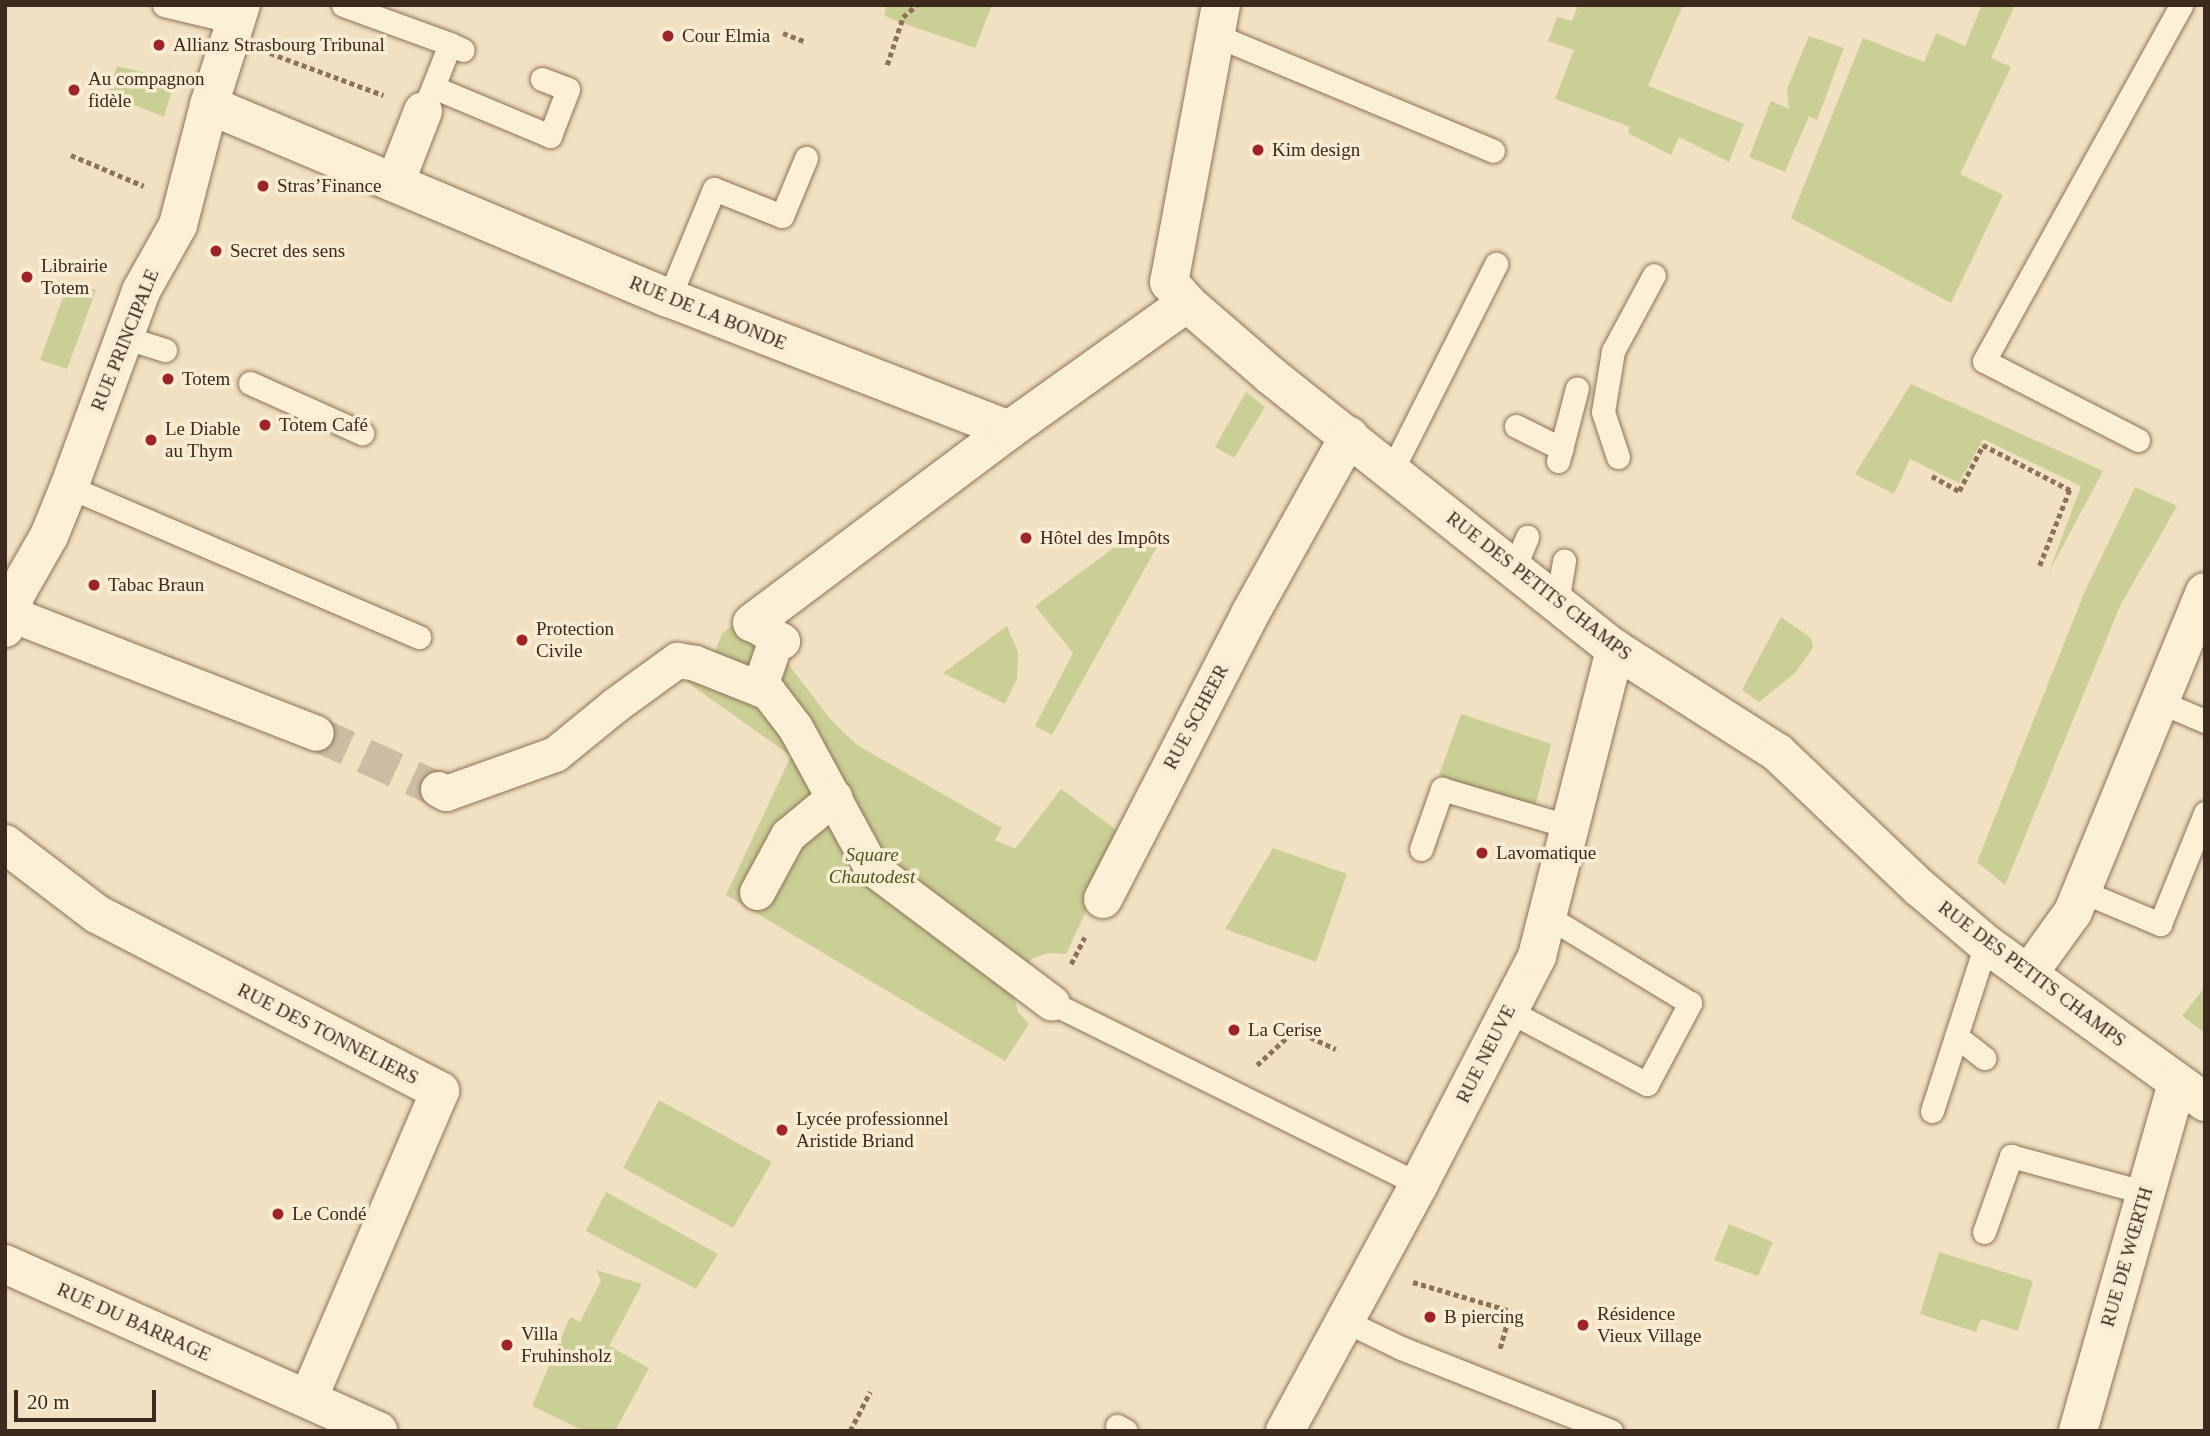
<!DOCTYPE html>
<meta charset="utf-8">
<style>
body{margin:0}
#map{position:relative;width:2210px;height:1436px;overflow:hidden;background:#f1e1c2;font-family:"Times New Roman",serif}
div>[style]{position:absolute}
.green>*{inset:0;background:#cacf95}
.pedestrian-tunnel>*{height:35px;margin-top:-17.5px;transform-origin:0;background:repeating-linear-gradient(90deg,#cdbca1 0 35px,transparent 0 53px)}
.path>*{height:4.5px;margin-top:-2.25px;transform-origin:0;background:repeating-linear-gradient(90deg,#8c7258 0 5px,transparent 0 8.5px)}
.roads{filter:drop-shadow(0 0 2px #8c7258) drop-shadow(0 0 2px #8c7258)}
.service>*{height:23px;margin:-11.5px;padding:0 11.5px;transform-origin:11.5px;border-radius:11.5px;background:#fbefd6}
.pedestrian>*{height:35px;margin:-17.5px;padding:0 17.5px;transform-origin:17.5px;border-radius:17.5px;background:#fbefd6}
.minor>*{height:38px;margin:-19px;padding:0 19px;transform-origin:19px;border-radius:19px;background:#fbefd6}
.tertiary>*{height:38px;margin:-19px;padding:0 19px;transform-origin:19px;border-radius:19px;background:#fbefd6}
.dots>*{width:19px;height:19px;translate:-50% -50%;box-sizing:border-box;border:4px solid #f8ecd2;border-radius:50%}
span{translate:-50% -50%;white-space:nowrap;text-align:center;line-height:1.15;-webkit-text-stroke:7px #f8ecd2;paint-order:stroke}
.poi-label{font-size:19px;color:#3b2a1d}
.left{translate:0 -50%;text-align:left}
.street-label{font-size:19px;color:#3b2a1d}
.park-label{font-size:19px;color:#4c5822;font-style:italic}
.frame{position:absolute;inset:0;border:7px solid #3b2a1d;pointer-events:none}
.scale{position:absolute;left:14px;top:1390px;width:142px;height:32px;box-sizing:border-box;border:4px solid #3b2a1d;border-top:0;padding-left:9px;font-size:21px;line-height:24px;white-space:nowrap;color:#3b2a1d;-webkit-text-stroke:5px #f8ecd2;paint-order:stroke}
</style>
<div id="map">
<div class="green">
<i style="clip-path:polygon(887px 5px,992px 5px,975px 48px,891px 19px,884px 15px)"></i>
<i style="clip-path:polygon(1578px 5px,1683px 5px,1648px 86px,1744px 124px,1729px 162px,1679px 137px,1671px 155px,1628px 133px,1630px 127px,1555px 99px,1574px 50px,1548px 41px,1557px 17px,1572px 21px)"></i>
<i style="clip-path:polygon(1982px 5px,2015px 5px,1991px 58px,2011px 67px,1960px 174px,2003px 195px,1951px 303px,1791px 218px,1863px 38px,1924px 62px,1936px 33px,1965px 46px)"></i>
<i style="clip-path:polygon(1809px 36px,1844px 48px,1817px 120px,1809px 116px,1785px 172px,1749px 157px,1771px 101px,1789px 109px,1787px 89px)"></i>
<i style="clip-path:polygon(117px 66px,175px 80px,164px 117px,107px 94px)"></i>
<i style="clip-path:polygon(69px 281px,96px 290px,67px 369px,40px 360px)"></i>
<i style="clip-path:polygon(1911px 384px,2103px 471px,2049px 572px,2081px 486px,1983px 439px,1959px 483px,1910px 459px,1894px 494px,1855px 474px)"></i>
<i style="clip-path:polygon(1246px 392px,1265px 407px,1234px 458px,1215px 447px)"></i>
<i style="clip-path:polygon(2135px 487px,2177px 506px,2120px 606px,2005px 885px,1977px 862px,2085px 591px)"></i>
<i style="clip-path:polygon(1135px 532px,1158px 545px,1052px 735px,1035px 726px,1073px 653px,1035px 606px)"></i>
<i style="clip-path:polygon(1781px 617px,1811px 638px,1813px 648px,1795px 673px,1759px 702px,1742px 690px)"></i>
<i style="clip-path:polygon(732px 625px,774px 645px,830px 719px,857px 745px,1002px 828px,995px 840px,1015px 849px,1061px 789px,1122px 834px,1066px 954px,1049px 953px,1035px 957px,1024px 965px,1011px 986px,1018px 1012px,1029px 1024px,1005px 1061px,726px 895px,791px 756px,687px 682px,702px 647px,715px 651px,722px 634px)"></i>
<i style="clip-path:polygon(1007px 626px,1018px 652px,1017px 678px,1005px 704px,943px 673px)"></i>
<i style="clip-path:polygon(1461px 714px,1551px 744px,1534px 811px,1439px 775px)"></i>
<i style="clip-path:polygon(1273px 848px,1347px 874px,1316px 962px,1225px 929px)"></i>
<i style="clip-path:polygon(2205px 987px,2205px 1033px,2182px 1016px)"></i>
<i style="clip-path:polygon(659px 1100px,772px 1162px,733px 1228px,623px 1168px)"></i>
<i style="clip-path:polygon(606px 1192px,718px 1254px,696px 1289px,586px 1231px)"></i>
<i style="clip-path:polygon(1729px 1224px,1773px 1242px,1758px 1276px,1714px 1260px)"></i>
<i style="clip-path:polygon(1939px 1252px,2033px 1281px,2018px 1331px,1981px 1319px,1976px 1332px,1920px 1314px)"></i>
<i style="clip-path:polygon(596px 1270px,642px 1284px,609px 1346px,649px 1368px,615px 1431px,584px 1431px,532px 1406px,570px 1317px,580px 1322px,601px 1281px)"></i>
</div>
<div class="pedestrian-tunnel">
<i style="left:316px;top:733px;width:134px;rotate:24.7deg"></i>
</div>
<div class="path">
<i style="left:783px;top:33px;width:25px;rotate:21deg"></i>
<i style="left:270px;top:53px;width:121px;rotate:20.4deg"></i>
<i style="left:887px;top:65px;width:51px;rotate:-71.6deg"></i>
<i style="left:903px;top:17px;width:18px;rotate:-41deg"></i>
<i style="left:71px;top:155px;width:79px;rotate:23deg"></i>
<i style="left:1932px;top:476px;width:31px;rotate:29deg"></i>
<i style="left:1959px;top:491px;width:52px;rotate:-62.4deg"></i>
<i style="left:1983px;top:445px;width:98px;rotate:27.3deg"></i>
<i style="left:2070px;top:490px;width:84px;rotate:111.7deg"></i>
<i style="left:1071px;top:964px;width:30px;rotate:-63deg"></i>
<i style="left:1257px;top:1065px;width:52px;rotate:-42.6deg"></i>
<i style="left:1295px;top:1030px;width:45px;rotate:24.9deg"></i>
<i style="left:1413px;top:1282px;width:102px;rotate:16.5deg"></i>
<i style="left:1511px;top:1311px;width:41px;rotate:105.8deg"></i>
<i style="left:850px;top:1431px;width:44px;rotate:-62.9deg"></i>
</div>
<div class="roads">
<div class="service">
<i style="left:164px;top:5px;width:73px;rotate:13.5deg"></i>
<i style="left:343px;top:5px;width:114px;rotate:20deg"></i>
<i style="left:1215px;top:35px;width:301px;rotate:22.6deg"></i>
<i style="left:433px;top:87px;width:46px;rotate:-68.4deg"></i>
<i style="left:450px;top:44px;width:14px;rotate:25deg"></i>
<i style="left:423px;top:111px;width:26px;rotate:-67deg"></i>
<i style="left:433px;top:87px;width:127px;rotate:22.7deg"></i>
<i style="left:550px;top:136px;width:50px;rotate:-69deg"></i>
<i style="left:568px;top:89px;width:28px;rotate:-159deg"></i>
<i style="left:669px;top:298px;width:118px;rotate:-67.6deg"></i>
<i style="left:714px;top:189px;width:73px;rotate:21.7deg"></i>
<i style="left:782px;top:216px;width:63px;rotate:-67.5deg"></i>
<i style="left:123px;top:337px;width:44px;rotate:17.2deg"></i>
<i style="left:250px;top:383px;width:123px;rotate:24.1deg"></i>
<i style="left:1516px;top:426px;width:51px;rotate:26.6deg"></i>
<i style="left:2138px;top:440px;width:173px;rotate:-152.8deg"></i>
<i style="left:1984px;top:361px;width:407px;rotate:-61deg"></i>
<i style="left:1618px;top:457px;width:47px;rotate:-108.4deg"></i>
<i style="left:1603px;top:412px;width:62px;rotate:-80.7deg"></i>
<i style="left:1613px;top:351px;width:86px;rotate:-61.7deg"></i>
<i style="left:1558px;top:461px;width:75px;rotate:-75.4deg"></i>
<i style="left:1392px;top:470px;width:231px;rotate:-63.2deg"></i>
<i style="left:69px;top:487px;width:381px;rotate:23.2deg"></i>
<i style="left:1514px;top:568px;width:34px;rotate:-67deg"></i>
<i style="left:1557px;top:602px;width:42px;rotate:-80.3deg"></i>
<i style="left:2160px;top:702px;width:49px;rotate:22.9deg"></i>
<i style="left:1421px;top:849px;width:64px;rotate:-70.7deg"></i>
<i style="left:1442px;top:789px;width:134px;rotate:16.5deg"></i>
<i style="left:2081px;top:891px;width:86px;rotate:22.7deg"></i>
<i style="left:2160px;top:924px;width:120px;rotate:-67.9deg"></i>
<i style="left:1052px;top:1003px;width:409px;rotate:26.3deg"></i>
<i style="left:1509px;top:1011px;width:156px;rotate:27.9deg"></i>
<i style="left:1647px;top:1084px;width:92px;rotate:-62deg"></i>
<i style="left:1690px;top:1003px;width:167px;rotate:-148.7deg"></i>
<i style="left:1956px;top:1036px;width:36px;rotate:38deg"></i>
<i style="left:1932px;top:1111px;width:176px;rotate:-72.1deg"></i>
<i style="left:1984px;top:1232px;width:81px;rotate:-70.4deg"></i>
<i style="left:2011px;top:1156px;width:140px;rotate:15.3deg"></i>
<i style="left:1345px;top:1321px;width:62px;rotate:25.7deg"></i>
<i style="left:1401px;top:1348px;width:226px;rotate:21.6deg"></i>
<i style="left:1117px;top:1426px;width:10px;rotate:29deg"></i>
</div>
<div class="pedestrian">
<i style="left:11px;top:614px;width:327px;rotate:21.3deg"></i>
<i style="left:752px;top:623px;width:35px;rotate:31deg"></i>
<i style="left:782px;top:641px;width:9px;rotate:153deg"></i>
<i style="left:774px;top:645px;width:43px;rotate:108.9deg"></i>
<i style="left:438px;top:789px;width:9px;rotate:27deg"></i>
<i style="left:446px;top:793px;width:116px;rotate:-19.7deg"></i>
<i style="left:555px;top:754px;width:77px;rotate:-39.2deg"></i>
<i style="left:615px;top:705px;width:77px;rotate:-36deg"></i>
<i style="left:677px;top:660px;width:18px;rotate:9deg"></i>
<i style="left:695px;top:663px;width:79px;rotate:21.7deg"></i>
<i style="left:768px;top:692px;width:44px;rotate:52.4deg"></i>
<i style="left:795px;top:727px;width:159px;rotate:61.5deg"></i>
<i style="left:871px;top:867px;width:226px;rotate:36.9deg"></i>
<i style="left:757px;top:892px;width:65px;rotate:-61.5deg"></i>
<i style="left:788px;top:835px;width:60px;rotate:-39.6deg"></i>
</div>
<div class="minor">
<i style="left:1221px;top:5px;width:282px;rotate:100.6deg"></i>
<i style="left:1169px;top:282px;width:28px;rotate:49deg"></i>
<i style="left:1187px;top:303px;width:110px;rotate:40.9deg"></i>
<i style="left:1270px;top:375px;width:441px;rotate:38.5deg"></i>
<i style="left:1615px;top:649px;width:193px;rotate:32.5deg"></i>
<i style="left:1778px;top:753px;width:196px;rotate:43.6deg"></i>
<i style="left:1920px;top:888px;width:87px;rotate:40.3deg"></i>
<i style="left:1986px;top:944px;width:270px;rotate:35.8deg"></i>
<i style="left:209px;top:105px;width:499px;rotate:22.8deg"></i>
<i style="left:669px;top:298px;width:365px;rotate:21.2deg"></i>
<i style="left:395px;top:183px;width:77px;rotate:-68.7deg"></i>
<i style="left:752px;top:623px;width:321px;rotate:-36.9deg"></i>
<i style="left:1009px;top:430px;width:219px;rotate:-35.5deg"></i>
<i style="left:5px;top:628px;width:38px;rotate:-72deg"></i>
<i style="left:17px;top:592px;width:64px;rotate:-60.3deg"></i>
<i style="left:49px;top:536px;width:53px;rotate:-67.8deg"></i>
<i style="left:69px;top:487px;width:209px;rotate:-69.8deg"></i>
<i style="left:141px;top:291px;width:76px;rotate:-60.7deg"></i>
<i style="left:178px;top:225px;width:124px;rotate:-75.5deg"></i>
<i style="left:209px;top:105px;width:105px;rotate:-72.3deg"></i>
<i style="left:5px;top:844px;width:116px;rotate:37.3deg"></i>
<i style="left:97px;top:914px;width:386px;rotate:27.3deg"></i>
<i style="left:440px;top:1091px;width:335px;rotate:113.2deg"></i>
<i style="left:1103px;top:899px;width:321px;rotate:-62.7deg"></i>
<i style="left:1250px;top:614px;width:204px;rotate:-60.9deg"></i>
<i style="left:2029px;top:973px;width:75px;rotate:-54.2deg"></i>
<i style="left:2073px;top:912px;width:346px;rotate:-67.6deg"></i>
<i style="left:1285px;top:1431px;width:281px;rotate:-61.5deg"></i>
<i style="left:1419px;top:1184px;width:257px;rotate:-62.6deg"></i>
<i style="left:1537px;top:956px;width:317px;rotate:-75.7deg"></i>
<i style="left:2078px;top:1431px;width:362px;rotate:-74.1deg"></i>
</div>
<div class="tertiary">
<i style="left:5px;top:1264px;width:409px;rotate:24.1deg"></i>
</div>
</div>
<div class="dots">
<i style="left:668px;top:36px;background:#9e2429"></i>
<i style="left:159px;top:45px;background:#9e2429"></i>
<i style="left:74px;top:90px;background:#9e2429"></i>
<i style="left:1258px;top:150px;background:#9e2429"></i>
<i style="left:263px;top:186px;background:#9e2429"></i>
<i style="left:216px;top:251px;background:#9e2429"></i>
<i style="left:27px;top:277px;background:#9e2429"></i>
<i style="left:168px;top:379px;background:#9e2429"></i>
<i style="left:265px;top:425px;background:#9e2429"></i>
<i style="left:151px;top:440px;background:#9e2429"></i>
<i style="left:1026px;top:538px;background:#9e2429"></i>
<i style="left:94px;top:585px;background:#9e2429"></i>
<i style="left:522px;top:640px;background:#9e2429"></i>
<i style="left:1482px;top:853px;background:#9e2429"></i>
<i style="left:1234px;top:1030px;background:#9e2429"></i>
<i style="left:782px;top:1130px;background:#9e2429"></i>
<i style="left:278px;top:1214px;background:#9e2429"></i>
<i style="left:1430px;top:1317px;background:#9e2429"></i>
<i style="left:1583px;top:1325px;background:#9e2429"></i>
<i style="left:507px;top:1345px;background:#9e2429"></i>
</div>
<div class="poi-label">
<span class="left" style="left:682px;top:36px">Cour Elmia</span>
<span class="left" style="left:173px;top:45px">Allianz Strasbourg Tribunal</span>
<span class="left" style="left:88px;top:90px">Au compagnon<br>fidèle</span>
<span class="left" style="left:1272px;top:150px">Kim design</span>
<span class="left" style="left:277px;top:186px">Stras’Finance</span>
<span class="left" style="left:230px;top:251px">Secret des sens</span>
<span class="left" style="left:41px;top:277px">Librairie<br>Totem</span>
<span class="left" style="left:182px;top:379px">Totem</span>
<span class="left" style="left:279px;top:425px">Totem Café</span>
<span class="left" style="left:165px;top:440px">Le Diable<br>au Thym</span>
<span class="left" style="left:1040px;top:538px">Hôtel des Impôts</span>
<span class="left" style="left:108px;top:585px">Tabac Braun</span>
<span class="left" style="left:536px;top:640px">Protection<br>Civile</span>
<span class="left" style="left:1496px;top:853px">Lavomatique</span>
<span class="left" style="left:1248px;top:1030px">La Cerise</span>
<span class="left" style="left:796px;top:1130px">Lycée professionnel<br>Aristide Briand</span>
<span class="left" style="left:292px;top:1214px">Le Condé</span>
<span class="left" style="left:1597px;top:1325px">Résidence<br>Vieux Village</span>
<span class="left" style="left:1444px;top:1317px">B piercing</span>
<span class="left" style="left:521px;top:1345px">Villa<br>Fruhinsholz</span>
</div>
<div class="street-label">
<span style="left:708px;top:313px;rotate:22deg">RUE DE LA BONDE</span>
<span style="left:125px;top:340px;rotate:-68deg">RUE PRINCIPALE</span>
<span style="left:1539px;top:586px;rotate:38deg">RUE DES PETITS CHAMPS</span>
<span style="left:1196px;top:717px;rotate:-62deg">RUE SCHEER</span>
<span style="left:2032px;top:974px;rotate:37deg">RUE DES PETITS CHAMPS</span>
<span style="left:328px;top:1034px;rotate:27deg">RUE DES TONNELIERS</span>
<span style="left:1486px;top:1054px;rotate:-63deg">RUE NEUVE</span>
<span style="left:2127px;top:1257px;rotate:-74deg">RUE DE WŒRTH</span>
<span style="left:134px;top:1322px;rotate:24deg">RUE DU BARRAGE</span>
</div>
<div class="park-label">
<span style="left:872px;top:866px">Square<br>Chautodest</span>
</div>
<div class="frame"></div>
<div class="scale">20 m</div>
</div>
